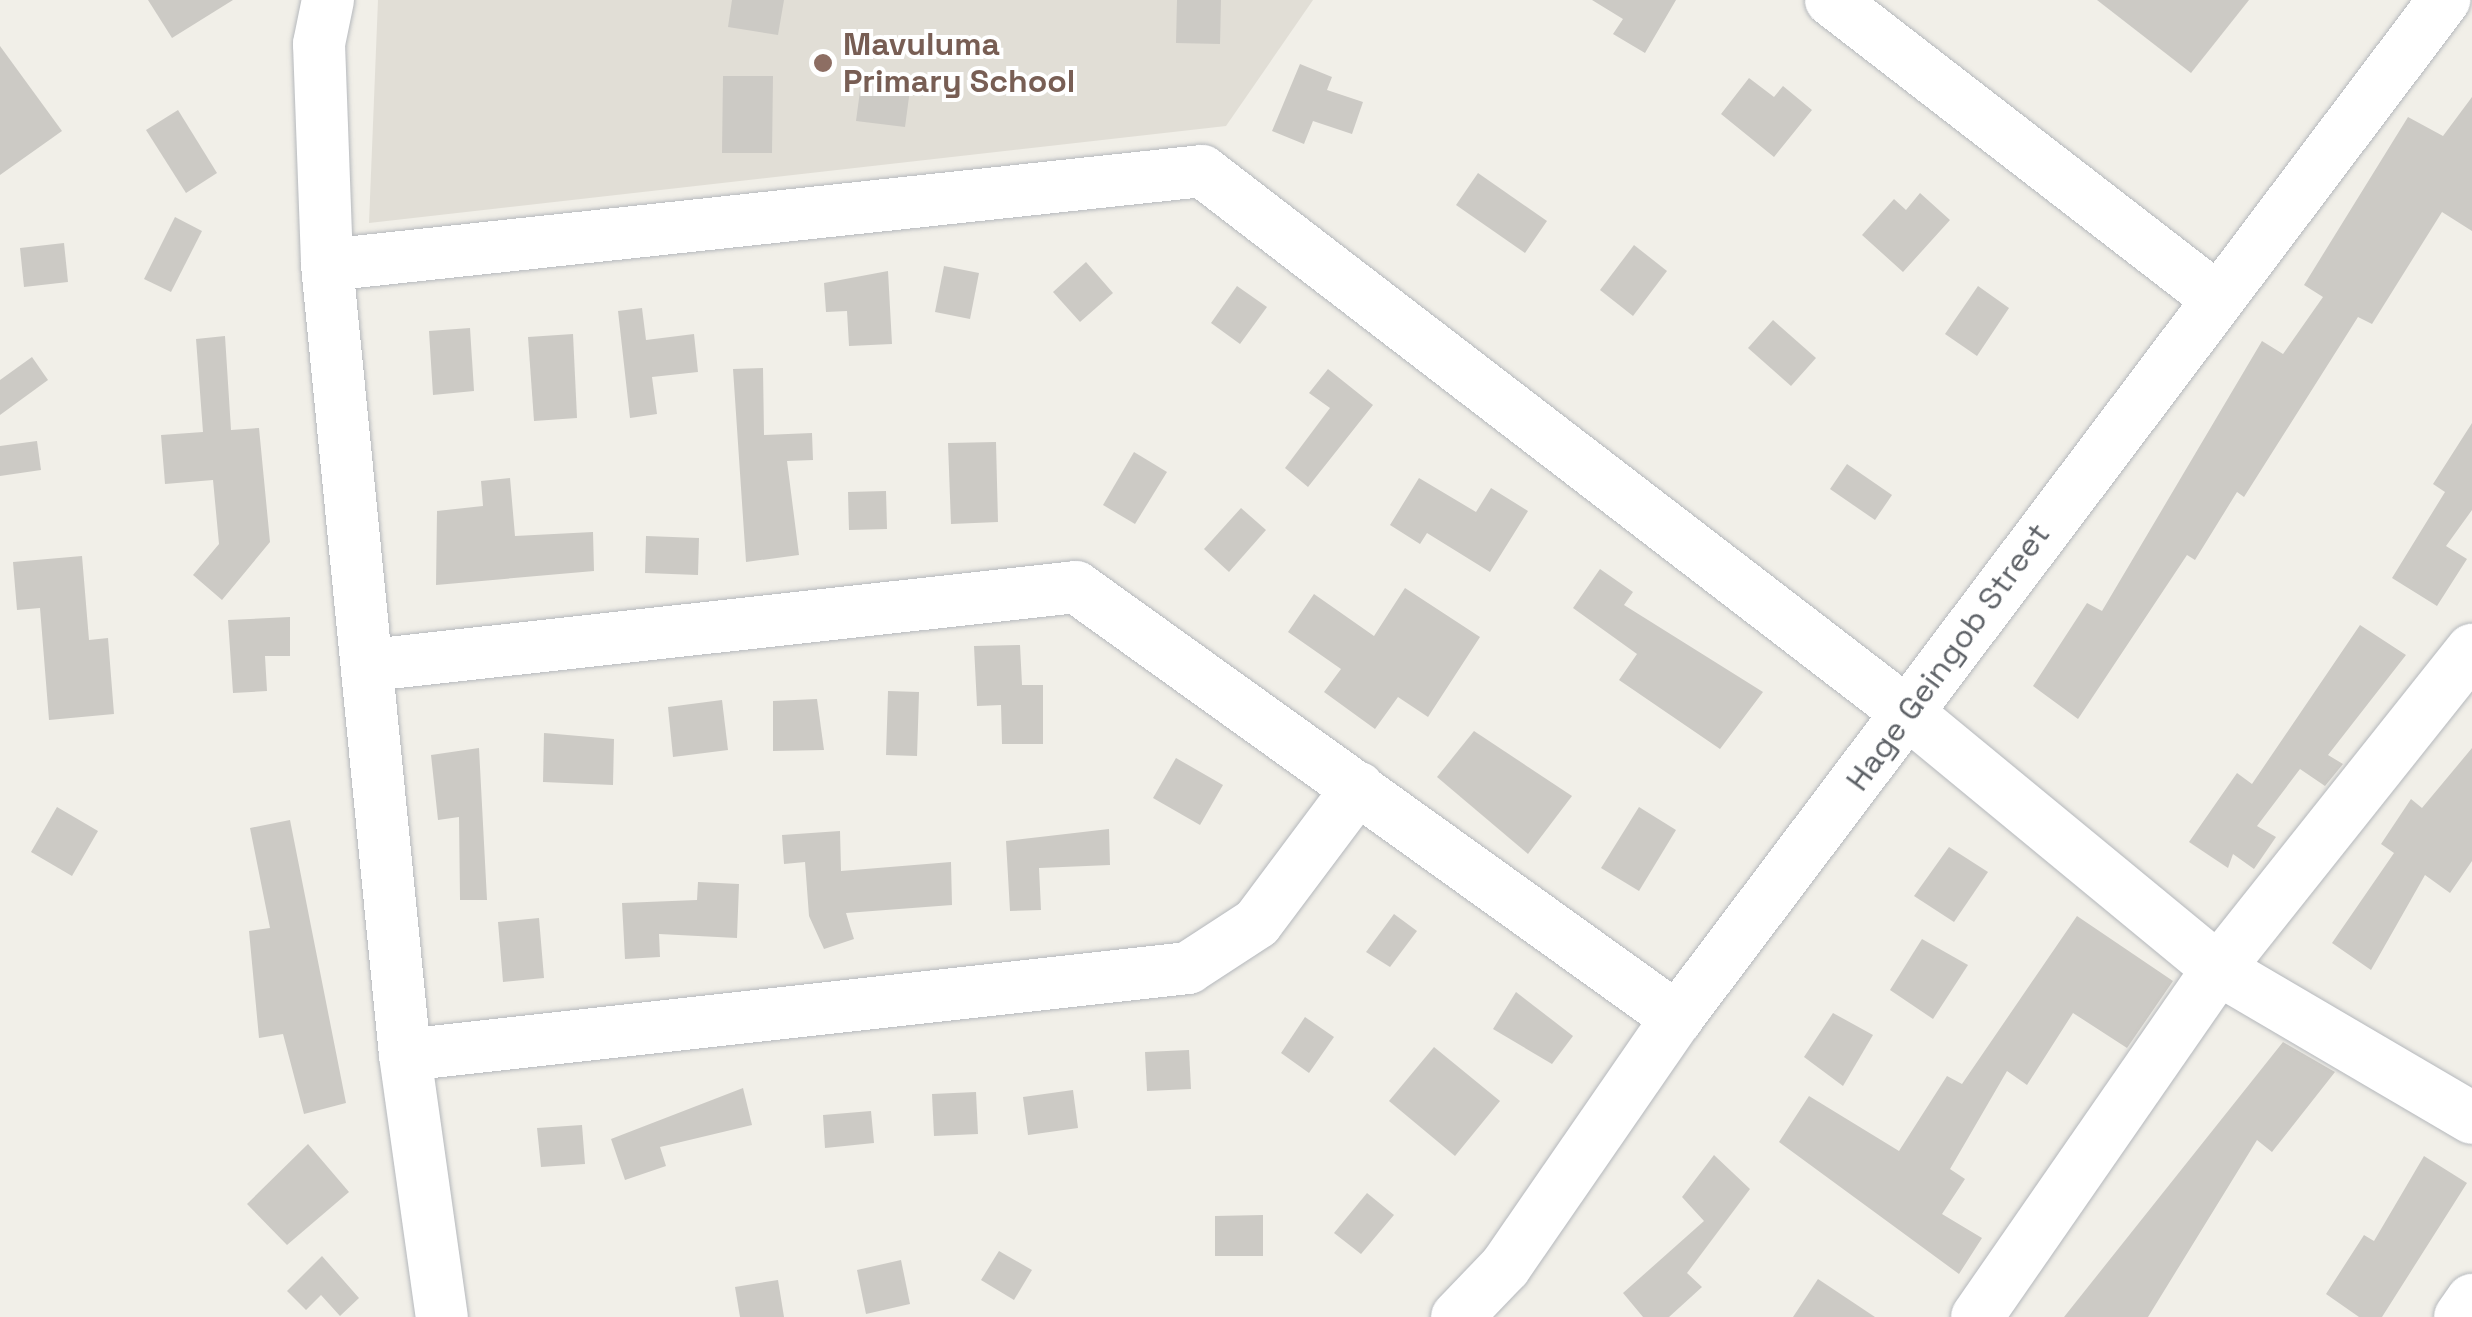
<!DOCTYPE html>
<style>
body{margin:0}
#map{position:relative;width:2472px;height:1317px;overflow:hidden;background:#f1efe8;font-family:"Space Grotesk",sans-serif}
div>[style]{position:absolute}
.education>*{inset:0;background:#e1ded6}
.building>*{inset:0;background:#cccac5}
.roads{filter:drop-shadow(0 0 2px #b5b8bc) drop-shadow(0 0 2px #b5b8bc)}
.minor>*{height:52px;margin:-26px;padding:0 26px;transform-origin:26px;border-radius:26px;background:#fff}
.dots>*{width:28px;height:28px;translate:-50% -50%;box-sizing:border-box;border:5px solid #fff;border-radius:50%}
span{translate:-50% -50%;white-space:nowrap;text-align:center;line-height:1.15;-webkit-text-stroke:8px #fff;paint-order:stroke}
.education-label{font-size:32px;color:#785e54;font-weight:700}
.left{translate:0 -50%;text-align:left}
.street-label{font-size:32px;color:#5f6368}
</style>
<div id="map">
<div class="education">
<i style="clip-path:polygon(378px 0,1313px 0,1226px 126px,369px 223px)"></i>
</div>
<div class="building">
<i style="clip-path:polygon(148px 0,233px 0,172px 38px)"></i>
<i style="clip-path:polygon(732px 0,784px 0,778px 35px,728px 27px)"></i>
<i style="clip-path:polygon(1177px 0,1221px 0,1220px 44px,1176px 43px)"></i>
<i style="clip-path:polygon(1592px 0,1676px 0,1645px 53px,1613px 34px,1623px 19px)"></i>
<i style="clip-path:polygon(2097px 0,2249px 0,2191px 73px)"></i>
<i style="clip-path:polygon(0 46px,62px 131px,0 175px)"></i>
<i style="clip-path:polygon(1300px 64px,1332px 77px,1327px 90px,1363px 102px,1352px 134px,1313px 121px,1304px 144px,1272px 131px)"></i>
<i style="clip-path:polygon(723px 76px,773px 76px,772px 153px,722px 153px)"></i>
<i style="clip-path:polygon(862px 76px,911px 82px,905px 127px,856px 121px)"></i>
<i style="clip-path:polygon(1749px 78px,1774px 97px,1783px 86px,1812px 110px,1774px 157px,1721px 114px)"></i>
<i style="clip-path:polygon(2472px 97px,2472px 231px,2442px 212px,2372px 324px,2358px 317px,2244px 497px,2237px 492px,2195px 560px,2187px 555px,2078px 719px,2033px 686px,2087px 603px,2102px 611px,2262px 341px,2283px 354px,2323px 297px,2304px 285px,2408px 117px,2443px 136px)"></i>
<i style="clip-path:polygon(178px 110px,217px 173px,186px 193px,146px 130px)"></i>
<i style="clip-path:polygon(1478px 173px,1547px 221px,1525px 253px,1456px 205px)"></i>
<i style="clip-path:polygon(1920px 193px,1950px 220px,1903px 272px,1862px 235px,1894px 199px,1906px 210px)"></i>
<i style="clip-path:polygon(175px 217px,202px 231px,171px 292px,144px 279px)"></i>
<i style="clip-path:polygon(64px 243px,68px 282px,24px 287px,20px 248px)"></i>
<i style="clip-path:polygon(1634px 245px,1667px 271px,1633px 316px,1600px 290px)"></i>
<i style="clip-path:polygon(1086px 262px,1113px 293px,1080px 322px,1053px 292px)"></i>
<i style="clip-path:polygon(944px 266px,979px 273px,970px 319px,935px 312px)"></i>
<i style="clip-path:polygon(888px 271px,892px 344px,849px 346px,847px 311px,826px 312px,824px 283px)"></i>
<i style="clip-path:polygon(1237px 286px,1267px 307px,1240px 344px,1211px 323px)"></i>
<i style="clip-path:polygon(1978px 286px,2009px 308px,1977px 356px,1945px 334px)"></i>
<i style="clip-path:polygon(642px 308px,646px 340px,694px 334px,698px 372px,652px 377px,657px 414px,630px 418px,618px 311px)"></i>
<i style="clip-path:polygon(1773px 320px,1816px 358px,1791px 386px,1748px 348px)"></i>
<i style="clip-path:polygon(470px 328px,474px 391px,433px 395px,429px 331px)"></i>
<i style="clip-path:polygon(573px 334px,577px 418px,534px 421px,528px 337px)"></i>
<i style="clip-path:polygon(225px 336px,231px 430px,259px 428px,270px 542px,222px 600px,193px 575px,219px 544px,213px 480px,165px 484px,161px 435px,203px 432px,196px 339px)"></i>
<i style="clip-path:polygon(32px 357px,48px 380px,0 415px,0 380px)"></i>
<i style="clip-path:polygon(763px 368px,764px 435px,812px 433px,813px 460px,787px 461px,799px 555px,746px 562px,733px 369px)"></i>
<i style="clip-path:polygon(1328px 369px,1373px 405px,1308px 487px,1285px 468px,1330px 408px,1309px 393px)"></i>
<i style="clip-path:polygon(2472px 423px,2472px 510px,2446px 546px,2467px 559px,2437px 606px,2392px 578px,2445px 492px,2433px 484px)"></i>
<i style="clip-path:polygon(37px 441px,41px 470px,0 476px,0 446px)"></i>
<i style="clip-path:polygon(996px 442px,998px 522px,951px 524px,948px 443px)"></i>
<i style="clip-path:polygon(1134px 452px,1167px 472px,1135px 524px,1103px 505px)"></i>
<i style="clip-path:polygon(1847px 464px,1892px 495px,1875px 520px,1830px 489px)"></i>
<i style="clip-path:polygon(510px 478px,515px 536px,593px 532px,594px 571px,436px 585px,437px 511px,483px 506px,481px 481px)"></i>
<i style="clip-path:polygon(1419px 478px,1476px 512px,1491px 488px,1528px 511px,1490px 572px,1427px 533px,1420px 544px,1390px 525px)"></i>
<i style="clip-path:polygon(886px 491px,887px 529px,849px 530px,848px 492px)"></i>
<i style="clip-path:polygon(1241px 508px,1266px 530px,1229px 572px,1204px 549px)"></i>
<i style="clip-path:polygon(646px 536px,699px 538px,698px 575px,645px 573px)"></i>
<i style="clip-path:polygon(82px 556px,89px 640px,108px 638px,114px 714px,49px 720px,40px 608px,17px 610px,13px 562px)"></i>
<i style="clip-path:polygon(1600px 569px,1633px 592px,1624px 605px,1763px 692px,1720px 749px,1619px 680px,1637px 654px,1573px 608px)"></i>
<i style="clip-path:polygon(1405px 588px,1480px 637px,1428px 717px,1398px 697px,1375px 729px,1324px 692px,1341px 669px,1288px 632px,1314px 594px,1374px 636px)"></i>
<i style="clip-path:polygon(290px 617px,290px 656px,265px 656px,267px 691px,233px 693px,228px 620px)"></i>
<i style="clip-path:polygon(2360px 625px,2406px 655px,2328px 755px,2343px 764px,2325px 786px,2300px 769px,2257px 826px,2276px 837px,2254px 869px,2233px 854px,2228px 868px,2189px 842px,2237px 773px,2252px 784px)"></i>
<i style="clip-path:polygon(1020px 645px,1022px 685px,1043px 685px,1043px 744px,1002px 744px,1001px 705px,977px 706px,974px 646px)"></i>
<i style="clip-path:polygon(888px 691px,919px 692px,917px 756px,886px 755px)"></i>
<i style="clip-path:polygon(817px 699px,824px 750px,773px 751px,773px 701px)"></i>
<i style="clip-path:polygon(722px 700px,728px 750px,673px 757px,668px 707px)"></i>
<i style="clip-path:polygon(1474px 731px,1572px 796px,1528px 854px,1437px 777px)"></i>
<i style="clip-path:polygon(544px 733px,614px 739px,613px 785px,543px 782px)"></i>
<i style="clip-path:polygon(479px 748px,487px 900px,460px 900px,459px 817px,438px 820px,431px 755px)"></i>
<i style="clip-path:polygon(2472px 748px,2472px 861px,2450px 893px,2425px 875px,2371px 970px,2332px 943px,2394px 853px,2381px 844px,2411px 799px,2422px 808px)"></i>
<i style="clip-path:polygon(1176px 758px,1223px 785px,1200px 825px,1153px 798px)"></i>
<i style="clip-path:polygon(57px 807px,98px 831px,72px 876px,31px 852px)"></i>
<i style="clip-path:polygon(1639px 807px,1676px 830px,1639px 891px,1601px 868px)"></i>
<i style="clip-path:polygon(290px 820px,346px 1103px,304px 1114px,283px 1034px,259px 1038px,249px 931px,270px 928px,250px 828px)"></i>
<i style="clip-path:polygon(1109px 829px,1110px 865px,1039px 868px,1041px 910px,1010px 911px,1006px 841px)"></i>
<i style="clip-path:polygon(840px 831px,841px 871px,951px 862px,952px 905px,846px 913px,854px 939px,824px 949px,809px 916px,805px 862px,784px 864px,782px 835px)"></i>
<i style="clip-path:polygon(1949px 847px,1988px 872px,1954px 922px,1914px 896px)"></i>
<i style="clip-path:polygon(698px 882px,739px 884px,737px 938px,659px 934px,660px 957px,625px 959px,622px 903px,697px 900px)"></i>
<i style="clip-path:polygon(1394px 914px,1417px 931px,1390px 967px,1366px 952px)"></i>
<i style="clip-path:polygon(2077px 916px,2173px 981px,2127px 1048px,2073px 1013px,2027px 1085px,2007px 1071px,1950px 1169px,1965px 1179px,1942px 1214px,1982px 1238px,1959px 1274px,1779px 1142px,1809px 1096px,1899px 1151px,1947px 1076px,1962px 1084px)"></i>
<i style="clip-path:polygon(539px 918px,544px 978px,503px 982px,498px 922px)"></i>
<i style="clip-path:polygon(1922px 939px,1968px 965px,1933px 1019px,1890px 990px)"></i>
<i style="clip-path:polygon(1516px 992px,1573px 1036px,1552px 1064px,1493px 1029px)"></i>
<i style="clip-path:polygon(1833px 1013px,1873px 1035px,1843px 1086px,1804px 1057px)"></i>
<i style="clip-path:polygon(1305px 1017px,1334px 1037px,1309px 1073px,1281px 1053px)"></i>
<i style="clip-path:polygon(2283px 1042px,2335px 1072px,2272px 1152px,2257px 1140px,2148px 1317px,2064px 1317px)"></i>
<i style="clip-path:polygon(1434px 1047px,1500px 1101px,1455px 1156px,1389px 1101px)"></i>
<i style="clip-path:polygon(1189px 1050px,1191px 1089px,1147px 1091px,1145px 1052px)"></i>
<i style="clip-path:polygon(743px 1088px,752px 1125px,660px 1147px,666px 1166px,625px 1180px,611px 1139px)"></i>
<i style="clip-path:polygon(1073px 1090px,1078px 1128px,1028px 1135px,1023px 1097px)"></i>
<i style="clip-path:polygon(976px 1092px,978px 1134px,934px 1136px,932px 1094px)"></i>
<i style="clip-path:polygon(871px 1111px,874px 1143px,825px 1148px,823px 1115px)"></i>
<i style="clip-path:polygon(582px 1125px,585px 1164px,541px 1167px,537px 1128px)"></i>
<i style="clip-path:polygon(308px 1144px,349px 1192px,287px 1245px,247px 1204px)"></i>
<i style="clip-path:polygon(1714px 1155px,1750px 1189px,1687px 1273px,1702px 1287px,1669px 1317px,1643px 1317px,1623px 1293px,1704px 1221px,1682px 1197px)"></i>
<i style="clip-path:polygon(2424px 1156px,2467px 1183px,2382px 1317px,2359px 1317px,2326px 1294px,2364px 1235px,2374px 1241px)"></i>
<i style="clip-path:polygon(1367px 1193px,1394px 1215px,1361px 1254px,1334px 1233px)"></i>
<i style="clip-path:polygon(1263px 1215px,1263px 1256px,1215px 1256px,1215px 1216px)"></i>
<i style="clip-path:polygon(999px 1251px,1032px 1270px,1014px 1300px,981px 1280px)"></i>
<i style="clip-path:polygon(322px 1256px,359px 1298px,340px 1316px,321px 1295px,306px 1310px,287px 1291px)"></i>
<i style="clip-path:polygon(901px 1260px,910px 1304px,866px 1314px,857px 1270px)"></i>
<i style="clip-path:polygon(1818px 1279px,1875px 1317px,1793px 1317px)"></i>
<i style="clip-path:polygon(778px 1280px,784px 1317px,740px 1317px,735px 1287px)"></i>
</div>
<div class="roads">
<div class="minor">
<i style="left:328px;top:0;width:45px;rotate:101.6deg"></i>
<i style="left:319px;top:44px;width:221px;rotate:87.9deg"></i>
<i style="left:327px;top:265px;width:794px;rotate:84.36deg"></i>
<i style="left:405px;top:1055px;width:265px;rotate:82deg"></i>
<i style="left:1831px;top:0;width:483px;rotate:37.7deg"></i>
<i style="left:327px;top:265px;width:880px;rotate:-6.13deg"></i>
<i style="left:1202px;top:171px;width:891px;rotate:37.53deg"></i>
<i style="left:1909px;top:714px;width:401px;rotate:39.5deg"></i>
<i style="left:2218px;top:969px;width:294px;rotate:30.4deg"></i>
<i style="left:371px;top:665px;width:709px;rotate:-6.31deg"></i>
<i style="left:1076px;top:587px;width:740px;rotate:35.65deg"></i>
<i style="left:405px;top:1055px;width:788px;rotate:-6.34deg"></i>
<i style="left:1188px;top:968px;width:82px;rotate:-33.1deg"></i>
<i style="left:1257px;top:923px;width:169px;rotate:-53.2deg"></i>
<i style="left:1457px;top:1317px;width:69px;rotate:-46.2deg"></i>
<i style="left:1505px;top:1267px;width:303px;rotate:-55.4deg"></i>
<i style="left:1677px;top:1018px;width:1275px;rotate:-53deg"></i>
<i style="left:1977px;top:1317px;width:423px;rotate:-55.3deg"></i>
<i style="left:2218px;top:969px;width:408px;rotate:-51.5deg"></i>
<i style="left:2460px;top:1317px;width:21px;rotate:-55deg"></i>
</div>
</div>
<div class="dots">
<i style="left:823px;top:63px;background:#8d6e63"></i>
</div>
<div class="education-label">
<span class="left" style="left:843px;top:63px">Mavuluma<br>Primary School</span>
</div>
<div class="street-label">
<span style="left:1948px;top:657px;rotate:-54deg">Hage Geingob Street</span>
</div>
</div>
